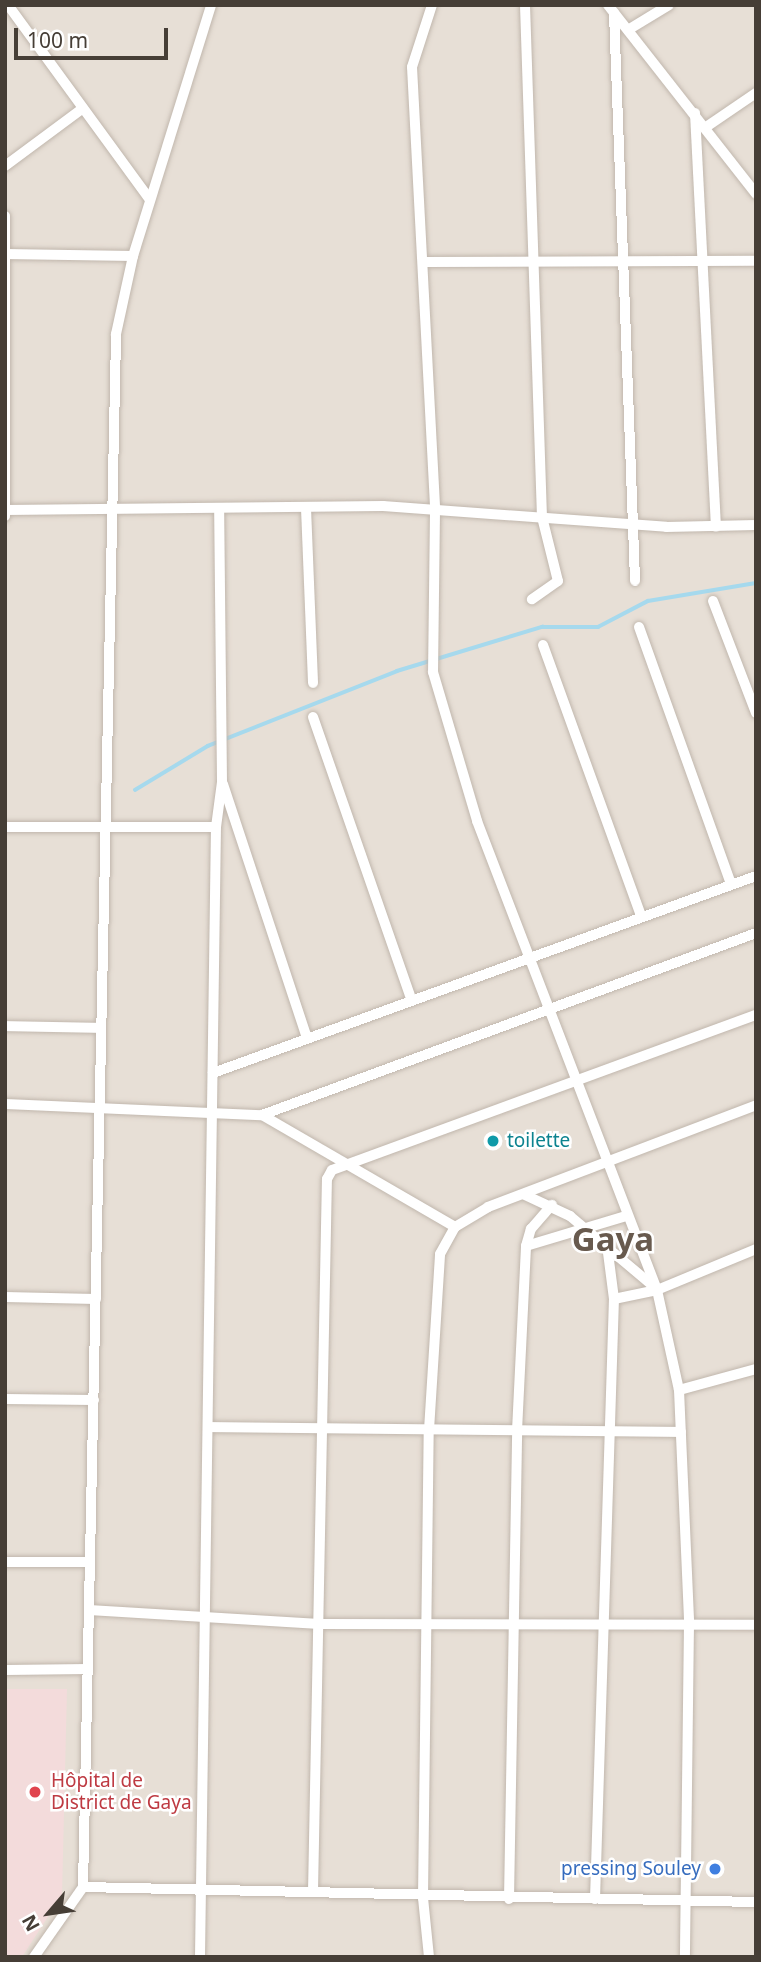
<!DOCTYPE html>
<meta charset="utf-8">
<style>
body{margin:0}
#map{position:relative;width:761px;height:1962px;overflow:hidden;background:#f3eee7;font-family:"Noto Sans",sans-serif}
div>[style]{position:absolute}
.residential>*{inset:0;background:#e7dfd6}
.medical>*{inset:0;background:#f3dbdb}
.stream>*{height:3.5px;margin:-1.75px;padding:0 1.75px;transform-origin:1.75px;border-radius:1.75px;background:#a6d9ed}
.roads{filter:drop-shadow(0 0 2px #c1b7ad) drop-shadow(0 0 2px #c1b7ad)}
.minor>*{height:10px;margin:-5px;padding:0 5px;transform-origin:5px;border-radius:5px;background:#fff}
.dots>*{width:19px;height:19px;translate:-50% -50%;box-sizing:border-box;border:4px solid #fff;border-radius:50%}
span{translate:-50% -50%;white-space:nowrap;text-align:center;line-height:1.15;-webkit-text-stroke:5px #fff;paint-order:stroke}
.culture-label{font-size:19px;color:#0d838f}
.left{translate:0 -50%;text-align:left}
.health-label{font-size:19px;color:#be3a42}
.shop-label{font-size:19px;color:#366cbe}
.right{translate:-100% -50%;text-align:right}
.town-label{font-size:33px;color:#685a4e;font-weight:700}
.frame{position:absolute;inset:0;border:7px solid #463e36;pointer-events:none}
.north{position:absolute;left:14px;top:1878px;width:70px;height:70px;-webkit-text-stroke:5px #fff;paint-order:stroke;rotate:241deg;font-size:19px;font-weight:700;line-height:28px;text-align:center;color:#463e36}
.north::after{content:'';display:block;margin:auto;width:24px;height:32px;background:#463e36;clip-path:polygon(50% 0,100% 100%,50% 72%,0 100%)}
.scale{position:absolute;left:14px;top:28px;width:154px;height:32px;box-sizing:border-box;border:4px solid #463e36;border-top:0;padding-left:9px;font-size:21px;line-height:24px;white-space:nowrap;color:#463e36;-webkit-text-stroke:5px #fff;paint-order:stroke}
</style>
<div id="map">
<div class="residential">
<i style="clip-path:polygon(5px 5px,756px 5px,756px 1957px,5px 1957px)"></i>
</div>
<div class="medical">
<i style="clip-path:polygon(5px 1689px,67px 1689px,62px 1895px,22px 1957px,5px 1957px)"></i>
</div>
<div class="stream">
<i style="left:135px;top:790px;width:85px;rotate:-31.1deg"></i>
<i style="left:208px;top:746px;width:203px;rotate:-21.6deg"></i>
<i style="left:397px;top:671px;width:152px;rotate:-16.9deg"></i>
<i style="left:542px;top:627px;width:56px"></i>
<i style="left:598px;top:627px;width:56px;rotate:-27.5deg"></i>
<i style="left:648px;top:601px;width:109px;rotate:-9.5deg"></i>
</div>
<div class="roads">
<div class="minor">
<i style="left:8px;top:5px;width:241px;rotate:53.9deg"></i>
<i style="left:432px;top:5px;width:65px;rotate:107.9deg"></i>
<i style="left:412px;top:67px;width:445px;rotate:87deg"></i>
<i style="left:435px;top:511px;width:161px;rotate:90.7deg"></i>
<i style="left:433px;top:672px;width:155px;rotate:73.5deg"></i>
<i style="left:477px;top:821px;width:502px;rotate:69deg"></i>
<i style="left:657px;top:1290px;width:102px;rotate:77.6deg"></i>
<i style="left:679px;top:1390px;width:233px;rotate:87.5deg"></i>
<i style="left:689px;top:1623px;width:334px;rotate:90.7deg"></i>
<i style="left:525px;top:5px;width:512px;rotate:88.1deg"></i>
<i style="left:542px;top:517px;width:66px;rotate:76deg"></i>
<i style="left:558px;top:581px;width:32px;rotate:145deg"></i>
<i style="left:608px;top:5px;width:240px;rotate:51.9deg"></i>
<i style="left:614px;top:13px;width:568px;rotate:87.88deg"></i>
<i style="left:628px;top:30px;width:48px;rotate:-31.4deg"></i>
<i style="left:695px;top:113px;width:414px;rotate:87.1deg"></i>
<i style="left:706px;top:127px;width:60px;rotate:-34.2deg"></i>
<i style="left:5px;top:166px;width:97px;rotate:-36.6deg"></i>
<i style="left:5px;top:216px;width:300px;rotate:90deg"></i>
<i style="left:5px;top:254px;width:128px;rotate:0.9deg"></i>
<i style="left:425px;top:262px;width:331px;rotate:-0.2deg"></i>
<i style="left:306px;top:508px;width:175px;rotate:87.7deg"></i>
<i style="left:5px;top:510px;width:378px;rotate:-0.6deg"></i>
<i style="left:383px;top:506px;width:284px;rotate:4.2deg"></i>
<i style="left:666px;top:527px;width:90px;rotate:-1.3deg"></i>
<i style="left:713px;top:601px;width:120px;rotate:69deg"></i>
<i style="left:639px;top:627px;width:273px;rotate:70.3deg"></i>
<i style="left:543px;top:645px;width:288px;rotate:70.1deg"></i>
<i style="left:313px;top:717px;width:299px;rotate:70.8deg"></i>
<i style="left:223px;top:784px;width:268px;rotate:71.7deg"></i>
<i style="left:5px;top:827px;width:211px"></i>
<i style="left:5px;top:1026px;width:96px;rotate:1.2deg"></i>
<i style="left:213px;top:1073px;width:578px;rotate:-19.94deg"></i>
<i style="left:5px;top:1104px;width:257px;rotate:2.5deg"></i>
<i style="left:262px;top:1115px;width:223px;rotate:30.1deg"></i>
<i style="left:262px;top:1115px;width:526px;rotate:-20.22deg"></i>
<i style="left:525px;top:1195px;width:50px;rotate:25deg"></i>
<i style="left:570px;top:1216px;width:109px;rotate:40.1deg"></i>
<i style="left:526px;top:1246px;width:104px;rotate:-16.7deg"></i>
<i style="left:5px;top:1297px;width:91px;rotate:1.3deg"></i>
<i style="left:614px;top:1299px;width:44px;rotate:-11.8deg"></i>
<i style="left:657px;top:1290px;width:107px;rotate:-22.5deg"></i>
<i style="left:679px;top:1390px;width:80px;rotate:-15.3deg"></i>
<i style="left:5px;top:1399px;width:89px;rotate:0.6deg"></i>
<i style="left:208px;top:1427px;width:473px;rotate:0.6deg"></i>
<i style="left:5px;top:1562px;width:85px"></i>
<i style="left:89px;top:1610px;width:231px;rotate:3.5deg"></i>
<i style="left:320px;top:1624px;width:436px;rotate:0.1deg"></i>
<i style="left:5px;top:1670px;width:83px;rotate:-0.7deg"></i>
<i style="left:83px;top:1887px;width:673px;rotate:1.28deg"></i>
<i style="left:313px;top:1892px;width:713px;rotate:-88.88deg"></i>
<i style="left:327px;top:1179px;width:10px;rotate:-61deg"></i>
<i style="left:332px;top:1170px;width:451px;rotate:-20.1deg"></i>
<i style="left:509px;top:1899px;width:468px;rotate:-89deg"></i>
<i style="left:517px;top:1431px;width:185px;rotate:-87.2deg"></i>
<i style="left:526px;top:1246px;width:18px;rotate:-74deg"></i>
<i style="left:531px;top:1229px;width:32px;rotate:-49deg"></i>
<i style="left:595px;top:1899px;width:600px;rotate:-88.19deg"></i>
<i style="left:614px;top:1299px;width:54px;rotate:-97.4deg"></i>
<i style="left:34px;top:1957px;width:85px;rotate:-55deg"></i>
<i style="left:83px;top:1887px;width:1553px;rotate:-88.78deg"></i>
<i style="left:116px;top:334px;width:80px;rotate:-77.7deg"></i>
<i style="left:133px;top:256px;width:263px;rotate:-72.7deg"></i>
<i style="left:200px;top:1957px;width:1130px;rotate:-89.19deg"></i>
<i style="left:216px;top:827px;width:45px;rotate:-82.4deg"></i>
<i style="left:222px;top:782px;width:273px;rotate:-90.6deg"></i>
<i style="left:429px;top:1957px;width:59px;rotate:-95.8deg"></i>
<i style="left:423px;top:1898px;width:468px;rotate:-89.3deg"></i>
<i style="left:429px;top:1430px;width:176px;rotate:-86.4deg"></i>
<i style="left:440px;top:1254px;width:31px;rotate:-61deg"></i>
<i style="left:455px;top:1227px;width:39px;rotate:-31deg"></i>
<i style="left:488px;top:1207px;width:287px;rotate:-20.8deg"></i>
</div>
</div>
<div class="dots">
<i style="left:493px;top:1141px;background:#0f9aa8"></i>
<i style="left:35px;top:1792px;background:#e0444e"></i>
<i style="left:715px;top:1869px;background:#3f7fe0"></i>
</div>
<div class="culture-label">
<span class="left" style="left:507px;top:1141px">toilette</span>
</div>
<div class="health-label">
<span class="left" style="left:51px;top:1792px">Hôpital de<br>District de Gaya</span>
</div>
<div class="shop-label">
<span class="right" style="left:701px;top:1869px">pressing Souley</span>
</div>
<div class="town-label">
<span style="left:613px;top:1239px">Gaya</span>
</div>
<div class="frame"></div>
<div class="north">N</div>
<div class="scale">100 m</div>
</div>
